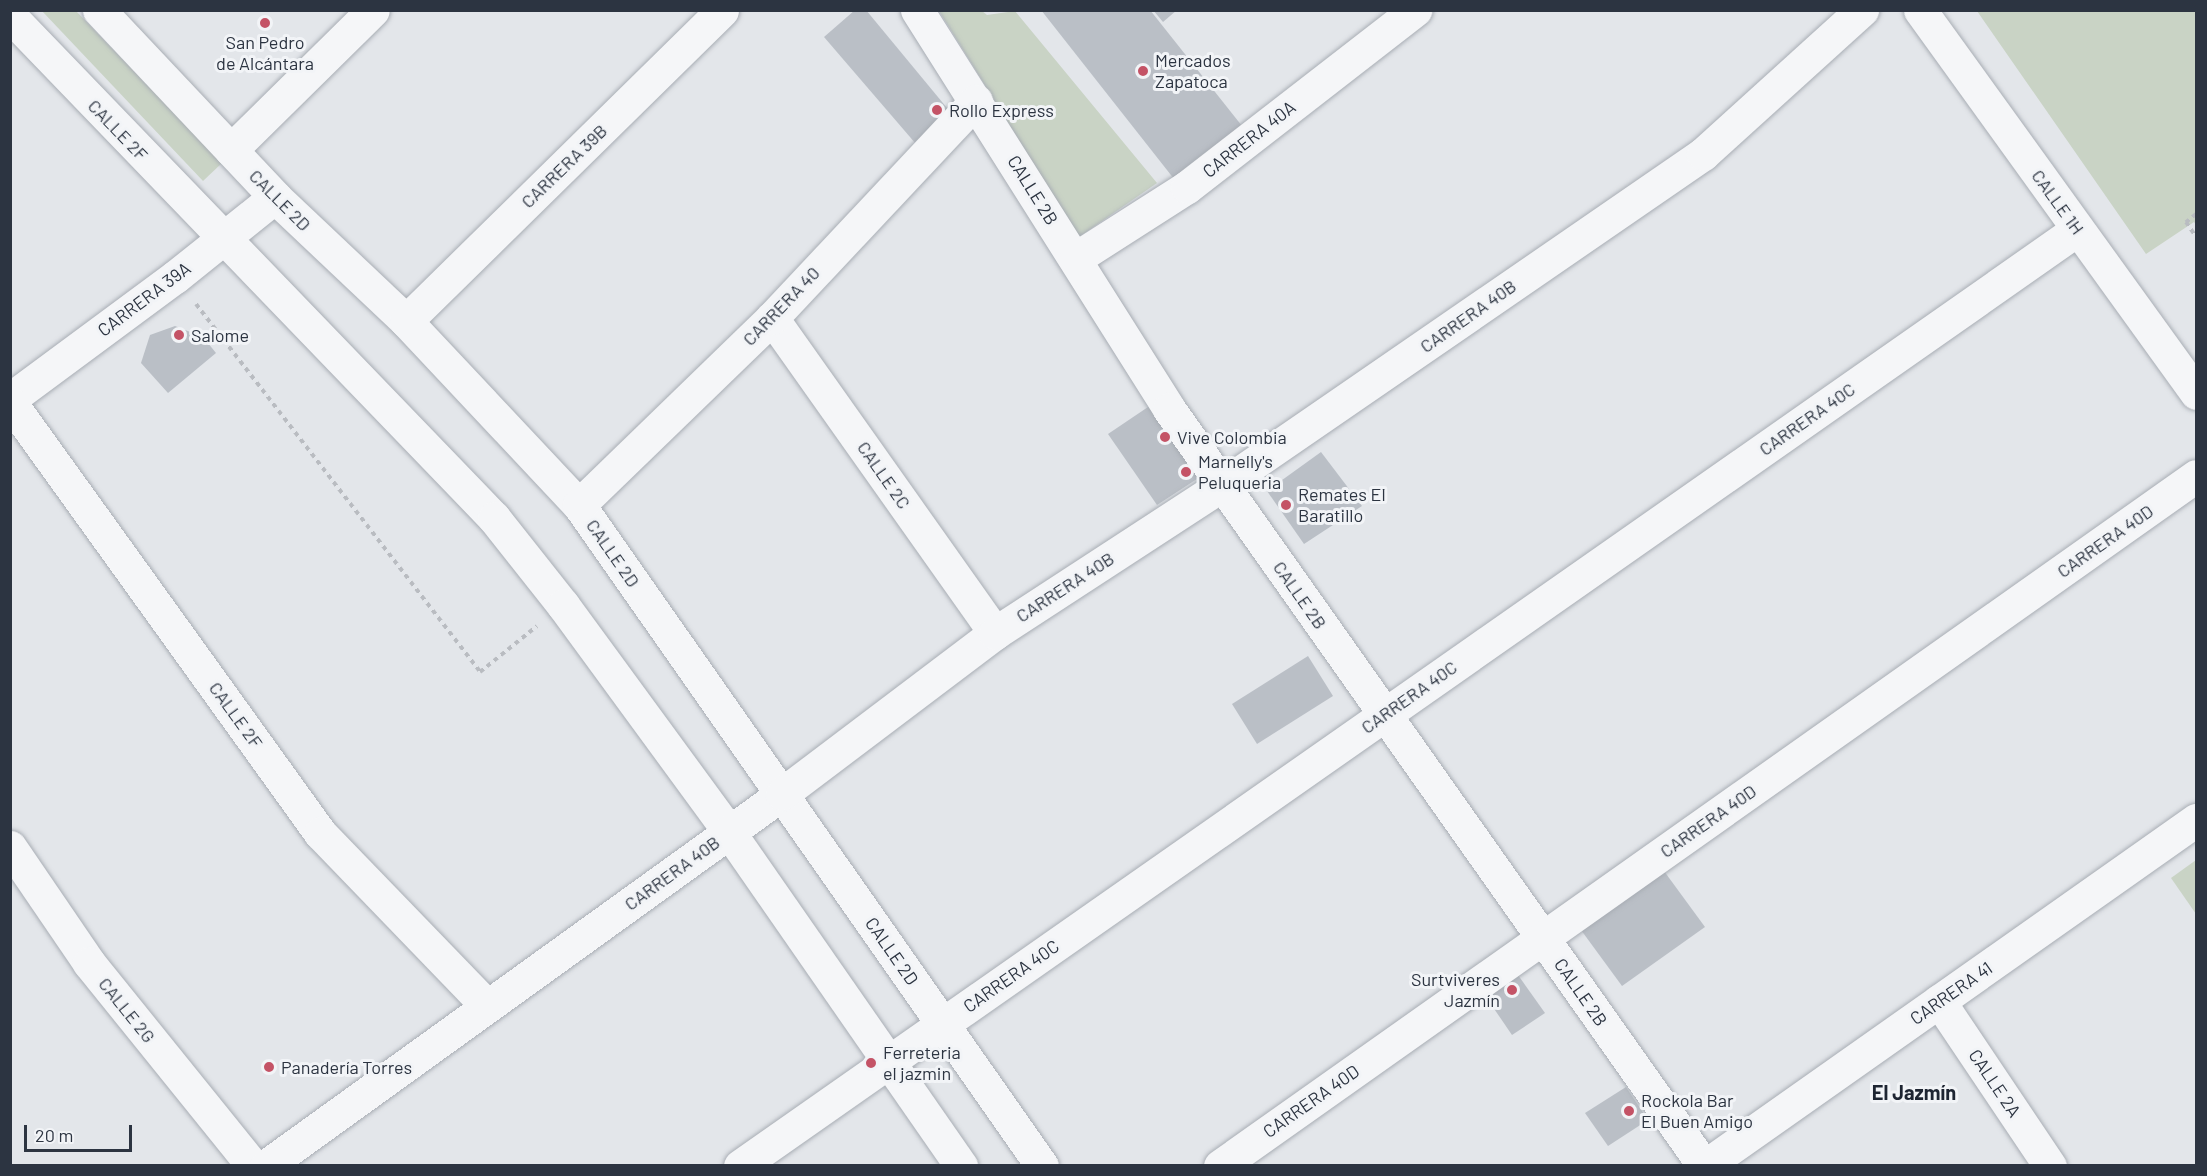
<!DOCTYPE html>
<meta charset="utf-8">
<style>
body{margin:0}
#map{position:relative;width:2207px;height:1176px;overflow:hidden;background:#e3e6ea;font-family:Barlow,sans-serif}
div>[style]{position:absolute}
.green>*{inset:0;background:#c9d3c5}
.building>*{inset:0;background:#babfc6}
.path>*{height:4px;margin-top:-2px;transform-origin:0;background:repeating-linear-gradient(90deg,#b9bcc1 0 4.5px,transparent 0 9px)}
.roads{filter:drop-shadow(0 0 2px #a8adb4) drop-shadow(0 0 2px #a8adb4)}
.minor>*{height:33px;margin:-16.5px;padding:0 16.5px;transform-origin:16.5px;border-radius:16.5px;background:#f5f6f8}
.tertiary>*{height:33px;margin:-16.5px;padding:0 16.5px;transform-origin:16.5px;border-radius:16.5px;background:#f5f6f8}
.dots>*{width:16px;height:16px;translate:-50% -50%;box-sizing:border-box;border:3px solid #f2f4f7;border-radius:50%}
span{translate:-50% -50%;white-space:nowrap;text-align:center;line-height:1.15;-webkit-text-stroke:6px #f2f4f7;paint-order:stroke}
.poi-label{font-size:18px;color:#2c3441}
.left{translate:0 -50%;text-align:left}
.right{translate:-100% -50%;text-align:right}
.street-label{font-size:18px;color:#2c3441}
.neighbourhood-label{font-size:20px;color:#1e2532;font-weight:700}
.frame{position:absolute;inset:0;border:12px solid #2c3441;pointer-events:none}
.scale{position:absolute;left:24px;top:1125px;width:108px;height:27px;box-sizing:border-box;border:3px solid #2c3441;border-top:0;padding-left:8px;font-size:18px;line-height:21px;white-space:nowrap;color:#2c3441;-webkit-text-stroke:4px #f2f4f7;paint-order:stroke}
</style>
<div id="map">
<div class="green">
<i style="clip-path:polygon(42px 11px,76px 11px,222px 163px,203px 181px)"></i>
<i style="clip-path:polygon(939px 11px,982px 11px,987px 15px,1015px 11px,1157px 183px,1079px 237px)"></i>
<i style="clip-path:polygon(1977px 11px,2196px 11px,2196px 225px,2194px 222px,2146px 254px)"></i>
<i style="clip-path:polygon(2196px 860px,2196px 914px,2171px 878px)"></i>
</div>
<div class="building">
<i style="clip-path:polygon(855px 10px,866px 10px,952px 114px,916px 144px,824px 37px)"></i>
<i style="clip-path:polygon(1041px 10px,1150px 10px,1246px 131px,1178px 184px)"></i>
<i style="clip-path:polygon(1153px 10px,1177px 10px,1163px 22px)"></i>
<i style="clip-path:polygon(175px 326px,203px 337px,216px 353px,168px 393px,141px 363px,150px 335px)"></i>
<i style="clip-path:polygon(1151px 405px,1200px 477px,1157px 505px,1108px 434px)"></i>
<i style="clip-path:polygon(1321px 452px,1362px 506px,1304px 544px,1267px 491px)"></i>
<i style="clip-path:polygon(1308px 656px,1333px 696px,1257px 744px,1232px 704px)"></i>
<i style="clip-path:polygon(1664px 871px,1705px 927px,1622px 986px,1581px 930px)"></i>
<i style="clip-path:polygon(1518px 975px,1545px 1013px,1512px 1035px,1486px 997px)"></i>
<i style="clip-path:polygon(1626px 1087px,1648px 1120px,1608px 1146px,1585px 1113px)"></i>
</div>
<div class="path">
<i style="left:2196px;top:214px;width:13px;rotate:141deg"></i>
<i style="left:2186px;top:222px;width:18px;rotate:56deg"></i>
<i style="left:196px;top:304px;width:465px;rotate:52.3deg"></i>
<i style="left:480px;top:672px;width:73px;rotate:-38.9deg"></i>
</div>
<div class="roads">
<div class="minor">
<i style="left:99px;top:10px;width:257px;rotate:46.7deg"></i>
<i style="left:275px;top:197px;width:180px;rotate:43.4deg"></i>
<i style="left:406px;top:321px;width:253px;rotate:46.8deg"></i>
<i style="left:579px;top:505px;width:807px;rotate:54.99deg"></i>
<i style="left:917px;top:10px;width:472px;rotate:57.7deg"></i>
<i style="left:1169px;top:409px;width:927px;rotate:54.75deg"></i>
<i style="left:1920px;top:10px;width:472px;rotate:54.2deg"></i>
<i style="left:14px;top:20px;width:692px;rotate:46.05deg"></i>
<i style="left:494px;top:518px;width:111px;rotate:51.6deg"></i>
<i style="left:563px;top:605px;width:281px;rotate:53.8deg"></i>
<i style="left:729px;top:832px;width:407px;rotate:55.2deg"></i>
<i style="left:231px;top:150px;width:199px;rotate:-44.6deg"></i>
<i style="left:1076px;top:258px;width:132px;rotate:-32.6deg"></i>
<i style="left:1187px;top:187px;width:289px;rotate:-37.8deg"></i>
<i style="left:772px;top:318px;width:386px;rotate:54.7deg"></i>
<i style="left:406px;top:321px;width:443px;rotate:-44.5deg"></i>
<i style="left:10px;top:399px;width:205px;rotate:-36.5deg"></i>
<i style="left:175px;top:277px;width:128px;rotate:-38.7deg"></i>
<i style="left:10px;top:402px;width:531px;rotate:54.27deg"></i>
<i style="left:320px;top:833px;width:240px;rotate:46deg"></i>
<i style="left:579px;top:505px;width:269px;rotate:-44.1deg"></i>
<i style="left:772px;top:318px;width:298px;rotate:-46.8deg"></i>
<i style="left:10px;top:847px;width:140px;rotate:55.7deg"></i>
<i style="left:89px;top:963px;width:261px;rotate:51.1deg"></i>
<i style="left:1939px;top:1001px;width:199px;rotate:56.1deg"></i>
<i style="left:266px;top:1166px;width:636px;rotate:-35.79deg"></i>
<i style="left:782px;top:794px;width:267px;rotate:-37.1deg"></i>
<i style="left:995px;top:633px;width:271px;rotate:-33.1deg"></i>
<i style="left:1222px;top:485px;width:584px;rotate:-34.53deg"></i>
<i style="left:1703px;top:154px;width:215px;rotate:-42.2deg"></i>
<i style="left:740px;top:1166px;width:1633px;rotate:-35deg"></i>
<i style="left:1220px;top:1166px;width:1195px;rotate:-35.26deg"></i>
</div>
<div class="tertiary">
<i style="left:1705px;top:1166px;width:601px;rotate:-35.17deg"></i>
</div>
</div>
<div class="dots">
<i style="left:265px;top:23px;background:#c45366"></i>
<i style="left:1143px;top:71px;background:#c45366"></i>
<i style="left:937px;top:110px;background:#c45366"></i>
<i style="left:179px;top:335px;background:#c45366"></i>
<i style="left:1165px;top:437px;background:#c45366"></i>
<i style="left:1186px;top:472px;background:#c45366"></i>
<i style="left:1286px;top:505px;background:#c45366"></i>
<i style="left:1512px;top:990px;background:#c45366"></i>
<i style="left:871px;top:1063px;background:#c45366"></i>
<i style="left:269px;top:1067px;background:#c45366"></i>
<i style="left:1629px;top:1111px;background:#c45366"></i>
</div>
<div class="poi-label">
<span style="left:265px;top:53px">San Pedro<br>de Alcántara</span>
<span class="left" style="left:1155px;top:71px">Mercados<br>Zapatoca</span>
<span class="left" style="left:949px;top:110px">Rollo Express</span>
<span class="left" style="left:191px;top:335px">Salome</span>
<span class="left" style="left:1177px;top:437px">Vive Colombia</span>
<span class="left" style="left:1198px;top:472px">Marnelly's<br>Peluqueria</span>
<span class="left" style="left:1298px;top:505px">Remates El<br>Baratillo</span>
<span class="right" style="left:1500px;top:990px">Surtviveres<br>Jazmín</span>
<span class="left" style="left:883px;top:1063px">Ferreteria<br>el jazmin</span>
<span class="left" style="left:281px;top:1067px">Panadería Torres</span>
<span class="left" style="left:1641px;top:1111px">Rockola Bar<br>El Buen Amigo</span>
</div>
<div class="street-label">
<span style="left:118px;top:130px;rotate:46deg">CALLE 2F</span>
<span style="left:1249px;top:139px;rotate:-38deg">CARRERA 40A</span>
<span style="left:564px;top:166px;rotate:-44deg">CARRERA 39B</span>
<span style="left:1033px;top:190px;rotate:58deg">CALLE 2B</span>
<span style="left:280px;top:200px;rotate:45deg">CALLE 2D</span>
<span style="left:2058px;top:202px;rotate:54deg">CALLE 1H</span>
<span style="left:144px;top:299px;rotate:-37deg">CARRERA 39A</span>
<span style="left:781px;top:306px;rotate:-46deg">CARRERA 40</span>
<span style="left:1468px;top:316px;rotate:-35deg">CARRERA 40B</span>
<span style="left:1807px;top:419px;rotate:-35deg">CARRERA 40C</span>
<span style="left:884px;top:475px;rotate:55deg">CALLE 2C</span>
<span style="left:2105px;top:541px;rotate:-35deg">CARRERA 40D</span>
<span style="left:613px;top:553px;rotate:55deg">CALLE 2D</span>
<span style="left:1065px;top:587px;rotate:-33deg">CARRERA 40B</span>
<span style="left:1300px;top:595px;rotate:55deg">CALLE 2B</span>
<span style="left:1409px;top:697px;rotate:-35deg">CARRERA 40C</span>
<span style="left:236px;top:715px;rotate:54deg">CALLE 2F</span>
<span style="left:1708px;top:821px;rotate:-35deg">CARRERA 40D</span>
<span style="left:672px;top:873px;rotate:-36deg">CARRERA 40B</span>
<span style="left:892px;top:951px;rotate:55deg">CALLE 2D</span>
<span style="left:1011px;top:976px;rotate:-35deg">CARRERA 40C</span>
<span style="left:1581px;top:992px;rotate:55deg">CALLE 2B</span>
<span style="left:1951px;top:993px;rotate:-35deg">CARRERA 41</span>
<span style="left:127px;top:1010px;rotate:51deg">CALLE 2G</span>
<span style="left:1995px;top:1083px;rotate:56deg">CALLE 2A</span>
<span style="left:1311px;top:1101px;rotate:-35deg">CARRERA 40D</span>
</div>
<div class="neighbourhood-label">
<span style="left:1914px;top:1092px">El Jazmín</span>
</div>
<div class="frame"></div>
<div class="scale">20 m</div>
</div>
